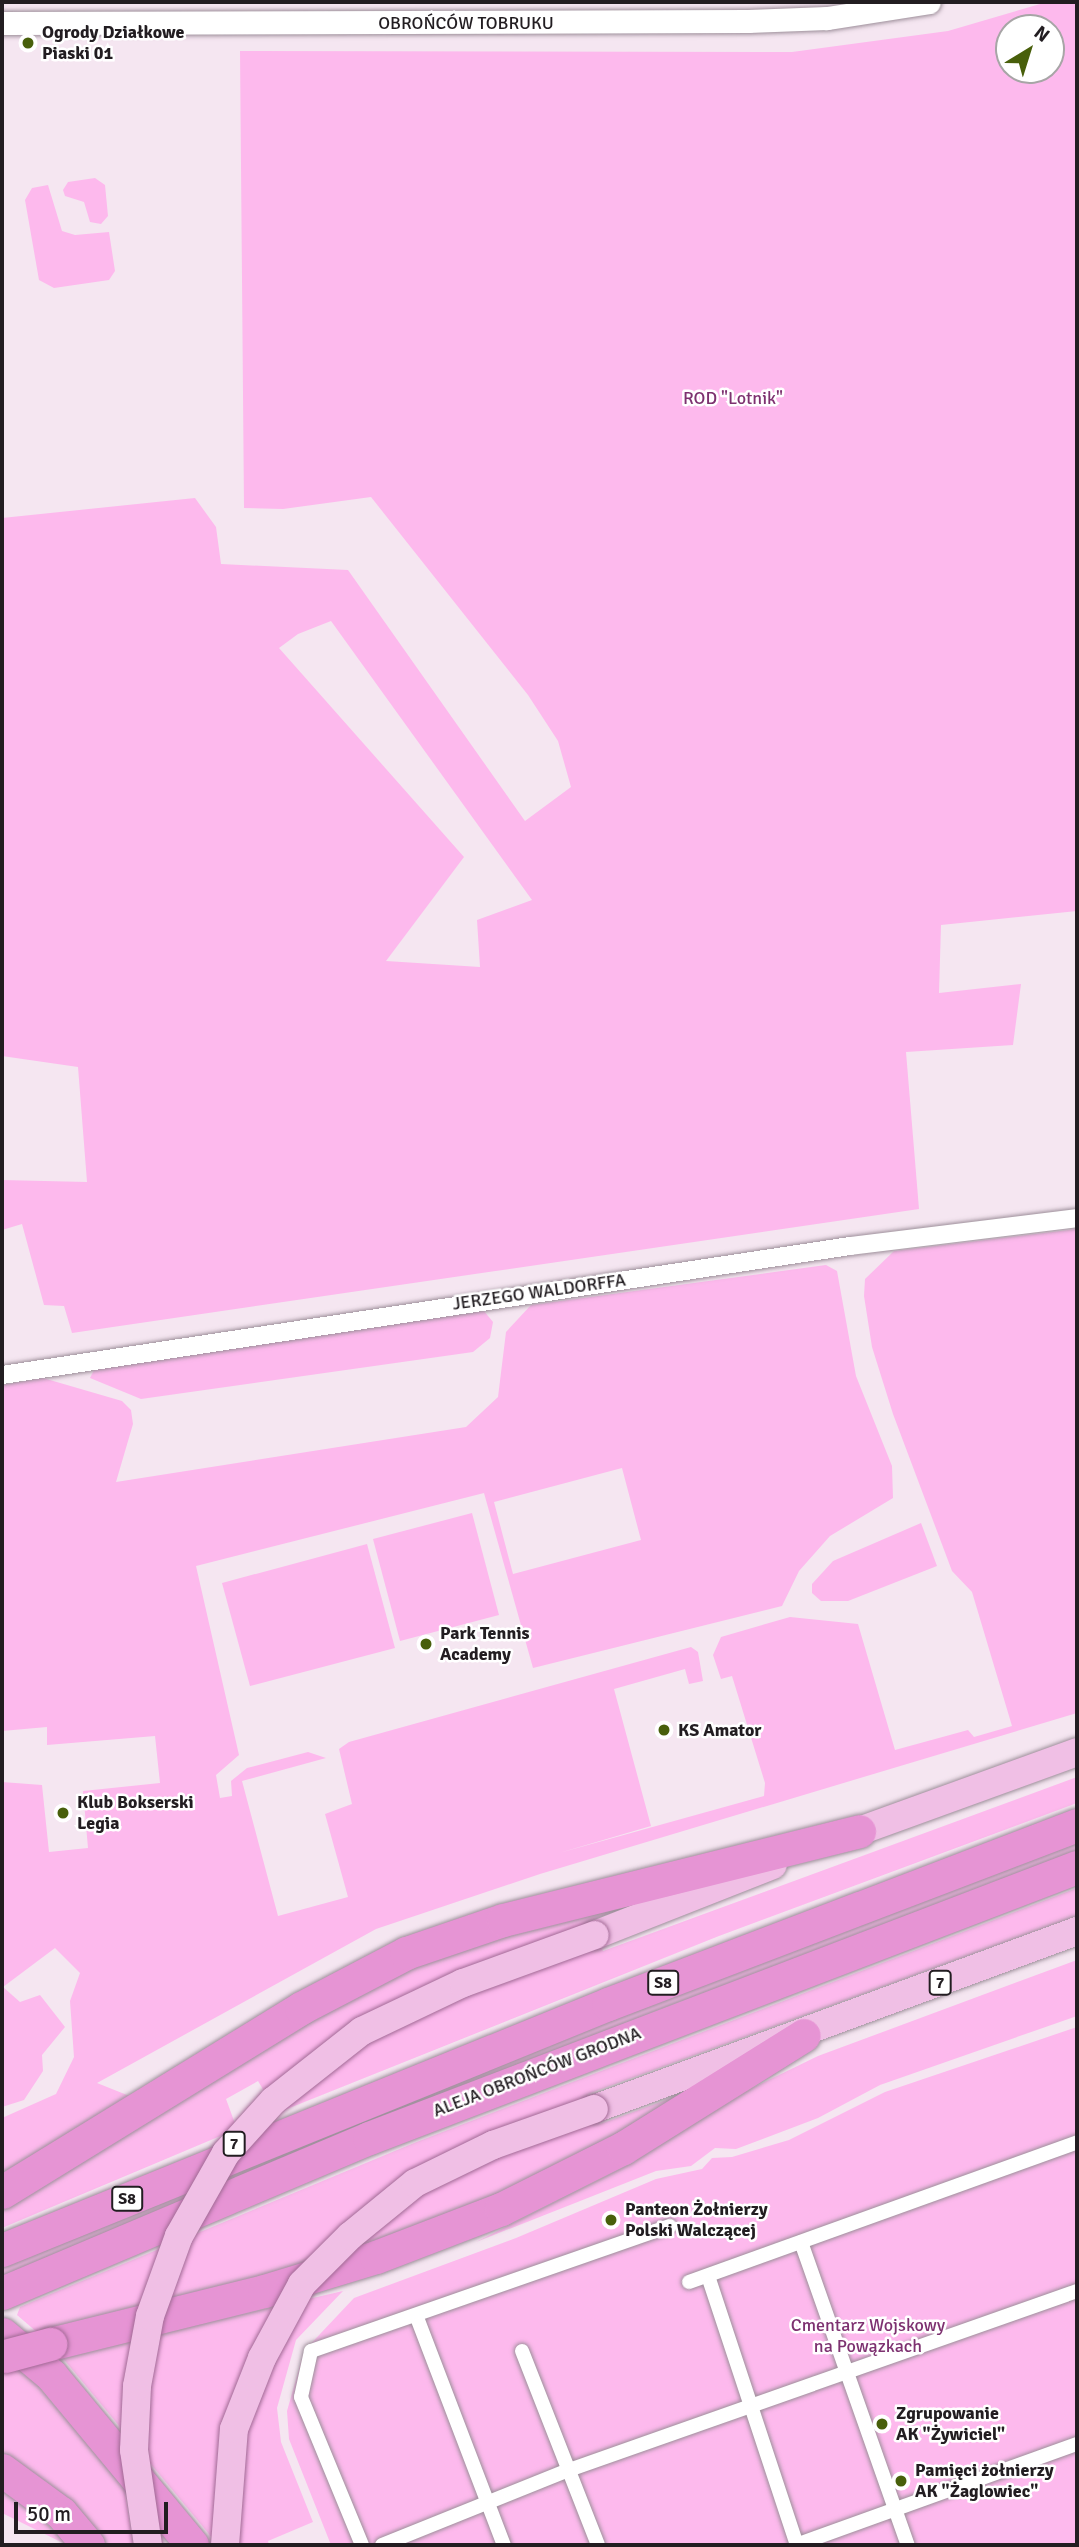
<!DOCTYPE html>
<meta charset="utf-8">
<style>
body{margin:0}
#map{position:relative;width:1079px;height:2547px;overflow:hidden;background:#f5e6f1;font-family:Signika,sans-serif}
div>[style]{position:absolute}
.green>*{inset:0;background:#fdb9ed}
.roads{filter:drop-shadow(0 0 2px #9d8f9a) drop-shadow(0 0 2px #9d8f9a)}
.pedestrian>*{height:14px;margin:-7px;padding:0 7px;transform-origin:7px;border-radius:7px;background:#fff}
.minor>*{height:18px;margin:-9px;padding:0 9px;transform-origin:9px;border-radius:9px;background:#fff}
.tertiary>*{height:23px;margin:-11.5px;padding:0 11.5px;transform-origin:11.5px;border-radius:11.5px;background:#fff}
.primary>*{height:28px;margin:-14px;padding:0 14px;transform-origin:14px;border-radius:14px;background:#f0bfe5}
.motorway>*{height:33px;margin:-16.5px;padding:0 16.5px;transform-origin:16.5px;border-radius:16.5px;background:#e694d4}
.bridges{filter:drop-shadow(0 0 2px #a16a95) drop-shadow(0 0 2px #a16a95)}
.primary-bridge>*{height:28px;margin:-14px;padding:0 14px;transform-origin:14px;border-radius:14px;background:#f0bfe5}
.motorway-bridge>*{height:33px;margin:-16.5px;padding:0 16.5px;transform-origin:16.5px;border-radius:16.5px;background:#e694d4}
.dots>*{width:19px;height:19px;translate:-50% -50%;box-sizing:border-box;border:4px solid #fff;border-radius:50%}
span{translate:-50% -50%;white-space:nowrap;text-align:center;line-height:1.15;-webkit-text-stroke:5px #fff;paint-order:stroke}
.shield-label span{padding:2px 5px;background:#fff;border:2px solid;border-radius:5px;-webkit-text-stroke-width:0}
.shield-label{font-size:16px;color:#221d21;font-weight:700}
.street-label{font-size:18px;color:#221d21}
.poi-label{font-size:18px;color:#221d21;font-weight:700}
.left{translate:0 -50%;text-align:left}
.park-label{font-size:18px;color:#7d3170}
.frame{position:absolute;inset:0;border:4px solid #221d21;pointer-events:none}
.north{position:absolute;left:995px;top:14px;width:70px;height:70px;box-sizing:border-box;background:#fff;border:2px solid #a7a5a6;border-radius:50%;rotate:38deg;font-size:19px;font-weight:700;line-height:28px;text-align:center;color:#221d21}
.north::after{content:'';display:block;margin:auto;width:24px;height:32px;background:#485f0b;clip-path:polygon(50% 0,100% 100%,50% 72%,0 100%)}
.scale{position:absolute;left:14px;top:2502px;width:154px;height:32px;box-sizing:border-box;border:4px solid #221d21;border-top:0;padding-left:9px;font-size:21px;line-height:24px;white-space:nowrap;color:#221d21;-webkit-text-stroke:5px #fff;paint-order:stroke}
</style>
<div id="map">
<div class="green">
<i style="clip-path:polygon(evenodd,1047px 2px,1077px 2px,1077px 911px,941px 925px,939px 993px,1021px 984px,1013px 1045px,906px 1052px,919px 1209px,72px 1333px,64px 1306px,44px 1305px,22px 1224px,2px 1230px,2px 1180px,87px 1182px,78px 1067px,2px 1056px,2px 518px,195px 498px,216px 527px,221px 564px,348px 570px,525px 821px,571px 787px,558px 741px,528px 695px,371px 497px,283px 509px,244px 508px,240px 51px,792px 52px,948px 31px,1047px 2px,1009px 28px,1051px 28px,1051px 70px,1009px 70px,1009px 28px,1047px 2px,331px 621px,532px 900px,477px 920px,480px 967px,386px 961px,464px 857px,279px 648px,298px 634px,331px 621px)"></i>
<i style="clip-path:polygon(95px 178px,105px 185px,108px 216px,101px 224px,90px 222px,84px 202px,65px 196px,63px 190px,68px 182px)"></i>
<i style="clip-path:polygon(48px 185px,62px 231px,75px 235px,109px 232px,115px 271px,109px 280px,54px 288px,39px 280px,25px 200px,32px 188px)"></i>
<i style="clip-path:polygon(evenodd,1077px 1229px,1077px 1713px,540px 1874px,376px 1929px,97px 2083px,132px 2097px,2px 2173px,2px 2118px,56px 2094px,74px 2057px,70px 2001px,80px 1973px,55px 1948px,3px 1987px,20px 2002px,40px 1995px,65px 2027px,42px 2055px,43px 2071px,24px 2100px,2px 2107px,2px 1782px,42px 1785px,49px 1852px,88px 1848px,83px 1791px,160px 1783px,155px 1736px,47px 1745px,47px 1727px,2px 1731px,2px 1385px,43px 1378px,122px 1401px,131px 1410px,133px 1424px,116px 1482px,466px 1427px,498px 1397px,506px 1332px,531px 1305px,826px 1265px,837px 1271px,856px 1376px,892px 1466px,893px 1498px,830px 1536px,799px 1571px,782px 1606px,533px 1668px,484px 1493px,196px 1566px,239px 1755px,216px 1775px,220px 1798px,232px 1796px,231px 1781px,247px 1768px,308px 1752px,326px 1758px,242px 1781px,278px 1916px,348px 1897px,325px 1814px,352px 1804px,339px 1749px,349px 1742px,691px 1647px,698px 1652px,703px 1681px,689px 1684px,685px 1669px,614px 1689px,651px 1826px,559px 1853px,764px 1796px,765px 1783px,732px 1676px,721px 1679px,713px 1655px,721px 1637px,790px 1617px,858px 1624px,895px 1750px,968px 1730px,974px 1737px,1012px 1726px,972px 1592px,952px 1571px,893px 1414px,872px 1347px,864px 1296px,865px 1279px,894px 1251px,1077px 1229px,622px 1468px,641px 1540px,513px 1574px,494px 1502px,622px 1468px)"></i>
<i style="clip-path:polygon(484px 1311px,493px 1322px,490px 1338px,473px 1352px,141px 1399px,90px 1378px,95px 1368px)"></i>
<i style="clip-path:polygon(472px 1513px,499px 1615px,400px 1641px,373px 1539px)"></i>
<i style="clip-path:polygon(921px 1523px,937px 1566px,848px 1601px,821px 1601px,812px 1593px,812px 1584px,833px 1561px)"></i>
<i style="clip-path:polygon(367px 1544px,395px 1648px,250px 1686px,222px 1583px)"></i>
<i style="clip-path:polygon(1077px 1777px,1077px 1803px,719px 1936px,277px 2113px,258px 2081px,226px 2099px,237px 2129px,2px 2228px,2px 2202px,380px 1979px,473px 1942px,635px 1904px,589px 1921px,603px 1951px)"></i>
<i style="clip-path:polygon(1077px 1840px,1077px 1854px,660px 2009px,2px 2278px,2px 2266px,438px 2083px)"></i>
<i style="clip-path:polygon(1077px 1888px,1077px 1916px,588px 2094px,600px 2124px,713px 2083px,547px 2174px,381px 2240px,274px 2273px,38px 2333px,17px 2315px,20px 2307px,41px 2298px,414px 2143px)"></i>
<i style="clip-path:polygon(1077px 1960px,1077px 2016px,880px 2085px,818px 2118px,736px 2149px,715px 2148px,691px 2166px,656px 2171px,476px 2242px,636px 2161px,634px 2156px,746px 2091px,818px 2056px)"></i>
<i style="clip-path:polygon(1077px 2027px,1077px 2545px,331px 2545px,289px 2439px,287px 2411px,304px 2351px,354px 2298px,516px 2238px,656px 2179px,702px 2169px,712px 2158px,732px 2157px,789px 2140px,885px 2092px)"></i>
<i style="clip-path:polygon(343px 2291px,296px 2340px,277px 2408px,281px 2442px,313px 2522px,268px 2541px,269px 2545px,218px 2545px,61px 2356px)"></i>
<i style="clip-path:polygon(22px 2367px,124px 2488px,133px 2545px,100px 2545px,2px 2460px,2px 2372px)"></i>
<i style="clip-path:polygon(2px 2489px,36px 2513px,67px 2545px,2px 2513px)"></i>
</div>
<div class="roads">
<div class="pedestrian">
<i style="left:801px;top:2242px;width:321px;rotate:70.6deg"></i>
<i style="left:708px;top:2276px;width:283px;rotate:71.7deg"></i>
<i style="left:689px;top:2282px;width:412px;rotate:-19.8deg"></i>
<i style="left:416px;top:2315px;width:246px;rotate:69.1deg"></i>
<i style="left:522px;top:2351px;width:208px;rotate:68.6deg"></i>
<i style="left:362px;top:2545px;width:160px;rotate:-112.4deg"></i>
<i style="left:301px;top:2397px;width:47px;rotate:-77.7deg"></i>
<i style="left:311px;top:2351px;width:380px;rotate:-19.2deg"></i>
<i style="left:382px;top:2545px;width:201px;rotate:-21.9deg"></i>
<i style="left:569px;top:2470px;width:539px;rotate:-19.41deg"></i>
<i style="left:796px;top:2545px;width:299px;rotate:-19.8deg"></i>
</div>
<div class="minor">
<i style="left:2px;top:1375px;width:858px;rotate:-8.65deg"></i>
<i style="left:850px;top:1246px;width:229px;rotate:-7deg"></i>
</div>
<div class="tertiary">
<i style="left:2px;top:23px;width:746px;rotate:-0.15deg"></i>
<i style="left:748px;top:21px;width:79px;rotate:-2.2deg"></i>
<i style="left:827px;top:18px;width:103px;rotate:-8.9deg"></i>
</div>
<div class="primary">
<i style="left:840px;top:1838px;width:252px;rotate:-19.9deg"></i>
<i style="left:595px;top:1935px;width:191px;rotate:-21.5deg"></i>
<i style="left:594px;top:2109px;width:515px;rotate:-20.23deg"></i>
</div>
<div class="motorway">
<i style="left:2px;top:2192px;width:351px;rotate:-31.6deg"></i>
<i style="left:301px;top:2008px;width:119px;rotate:-27.6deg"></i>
<i style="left:406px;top:1953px;width:102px;rotate:-18.8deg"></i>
<i style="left:503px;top:1920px;width:367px;rotate:-14deg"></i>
<i style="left:2px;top:2250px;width:654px;rotate:-22.09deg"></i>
<i style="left:608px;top:2004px;width:502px;rotate:-20.89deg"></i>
<i style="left:2px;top:2293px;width:398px;rotate:-22.9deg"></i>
<i style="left:369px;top:2138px;width:758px;rotate:-20.95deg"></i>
<i style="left:2px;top:2334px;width:64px;rotate:39.9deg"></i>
<i style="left:51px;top:2375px;width:221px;rotate:50.3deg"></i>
<i style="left:50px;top:2344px;width:220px;rotate:-13.9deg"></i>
<i style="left:264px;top:2291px;width:117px;rotate:-16.9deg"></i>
<i style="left:376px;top:2257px;width:134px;rotate:-21deg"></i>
<i style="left:501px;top:2209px;width:136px;rotate:-26.6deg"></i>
<i style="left:623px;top:2148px;width:213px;rotate:-32deg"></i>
<i style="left:2px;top:2470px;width:73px;rotate:36.1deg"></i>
<i style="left:61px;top:2513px;width:42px;rotate:49.8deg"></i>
</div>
</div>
<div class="bridges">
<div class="primary-bridge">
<i style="left:148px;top:2545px;width:96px;rotate:-98.4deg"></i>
<i style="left:134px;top:2450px;width:64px;rotate:-87.3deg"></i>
<i style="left:137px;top:2386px;width:71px;rotate:-79.5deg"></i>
<i style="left:150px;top:2316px;width:85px;rotate:-70.1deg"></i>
<i style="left:179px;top:2236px;width:95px;rotate:-60.5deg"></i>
<i style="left:226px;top:2153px;width:70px;rotate:-47.9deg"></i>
<i style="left:273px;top:2101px;width:113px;rotate:-38.2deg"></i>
<i style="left:362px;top:2031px;width:112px;rotate:-25.4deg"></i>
<i style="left:463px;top:1983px;width:140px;rotate:-20deg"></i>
<i style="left:225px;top:2545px;width:116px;rotate:-85.6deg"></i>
<i style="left:234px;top:2429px;width:76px;rotate:-68.5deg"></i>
<i style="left:262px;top:2358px;width:84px;rotate:-61.6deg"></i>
<i style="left:302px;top:2284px;width:68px;rotate:-45deg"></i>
<i style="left:350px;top:2236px;width:84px;rotate:-39.2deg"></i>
<i style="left:415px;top:2183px;width:87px;rotate:-26deg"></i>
<i style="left:493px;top:2145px;width:107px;rotate:-19.6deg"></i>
</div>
<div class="motorway-bridge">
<i style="left:5px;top:2356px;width:47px;rotate:-14.9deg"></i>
</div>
</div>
<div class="dots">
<i style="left:28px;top:43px;background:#485f0b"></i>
<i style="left:426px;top:1644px;background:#485f0b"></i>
<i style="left:664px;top:1730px;background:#485f0b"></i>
<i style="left:63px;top:1813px;background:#485f0b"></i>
<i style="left:611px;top:2220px;background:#485f0b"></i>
<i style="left:882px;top:2424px;background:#485f0b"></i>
<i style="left:901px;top:2481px;background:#485f0b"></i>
</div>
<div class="shield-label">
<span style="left:663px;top:1983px">S8</span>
<span style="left:940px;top:1983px">7</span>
<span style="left:234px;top:2144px">7</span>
<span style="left:127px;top:2199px">S8</span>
</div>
<div class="street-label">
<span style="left:466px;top:23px">OBROŃCÓW TOBRUKU</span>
<span style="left:539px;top:1292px;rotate:-8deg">JERZEGO WALDORFFA</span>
<span style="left:537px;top:2072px;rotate:-21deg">ALEJA OBROŃCÓW GRODNA</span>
</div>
<div class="poi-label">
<span class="left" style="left:42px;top:43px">Ogrody Działkowe<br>Piaski 01</span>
<span class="left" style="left:440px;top:1644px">Park Tennis<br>Academy</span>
<span class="left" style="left:678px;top:1730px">KS Amator</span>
<span class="left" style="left:77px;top:1813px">Klub Bokserski<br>Legia</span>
<span class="left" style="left:625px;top:2220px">Panteon Żołnierzy<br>Polski Walczącej</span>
<span class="left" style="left:896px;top:2424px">Zgrupowanie<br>AK "Żywiciel"</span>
<span class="left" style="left:915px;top:2481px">Pamięci żołnierzy<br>AK "Żaglowiec"</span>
</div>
<div class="park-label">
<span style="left:733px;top:398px">ROD "Lotnik"</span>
<span style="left:868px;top:2336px">Cmentarz Wojskowy<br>na Powązkach</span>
</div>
<div class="frame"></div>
<div class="north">N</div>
<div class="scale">50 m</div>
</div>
